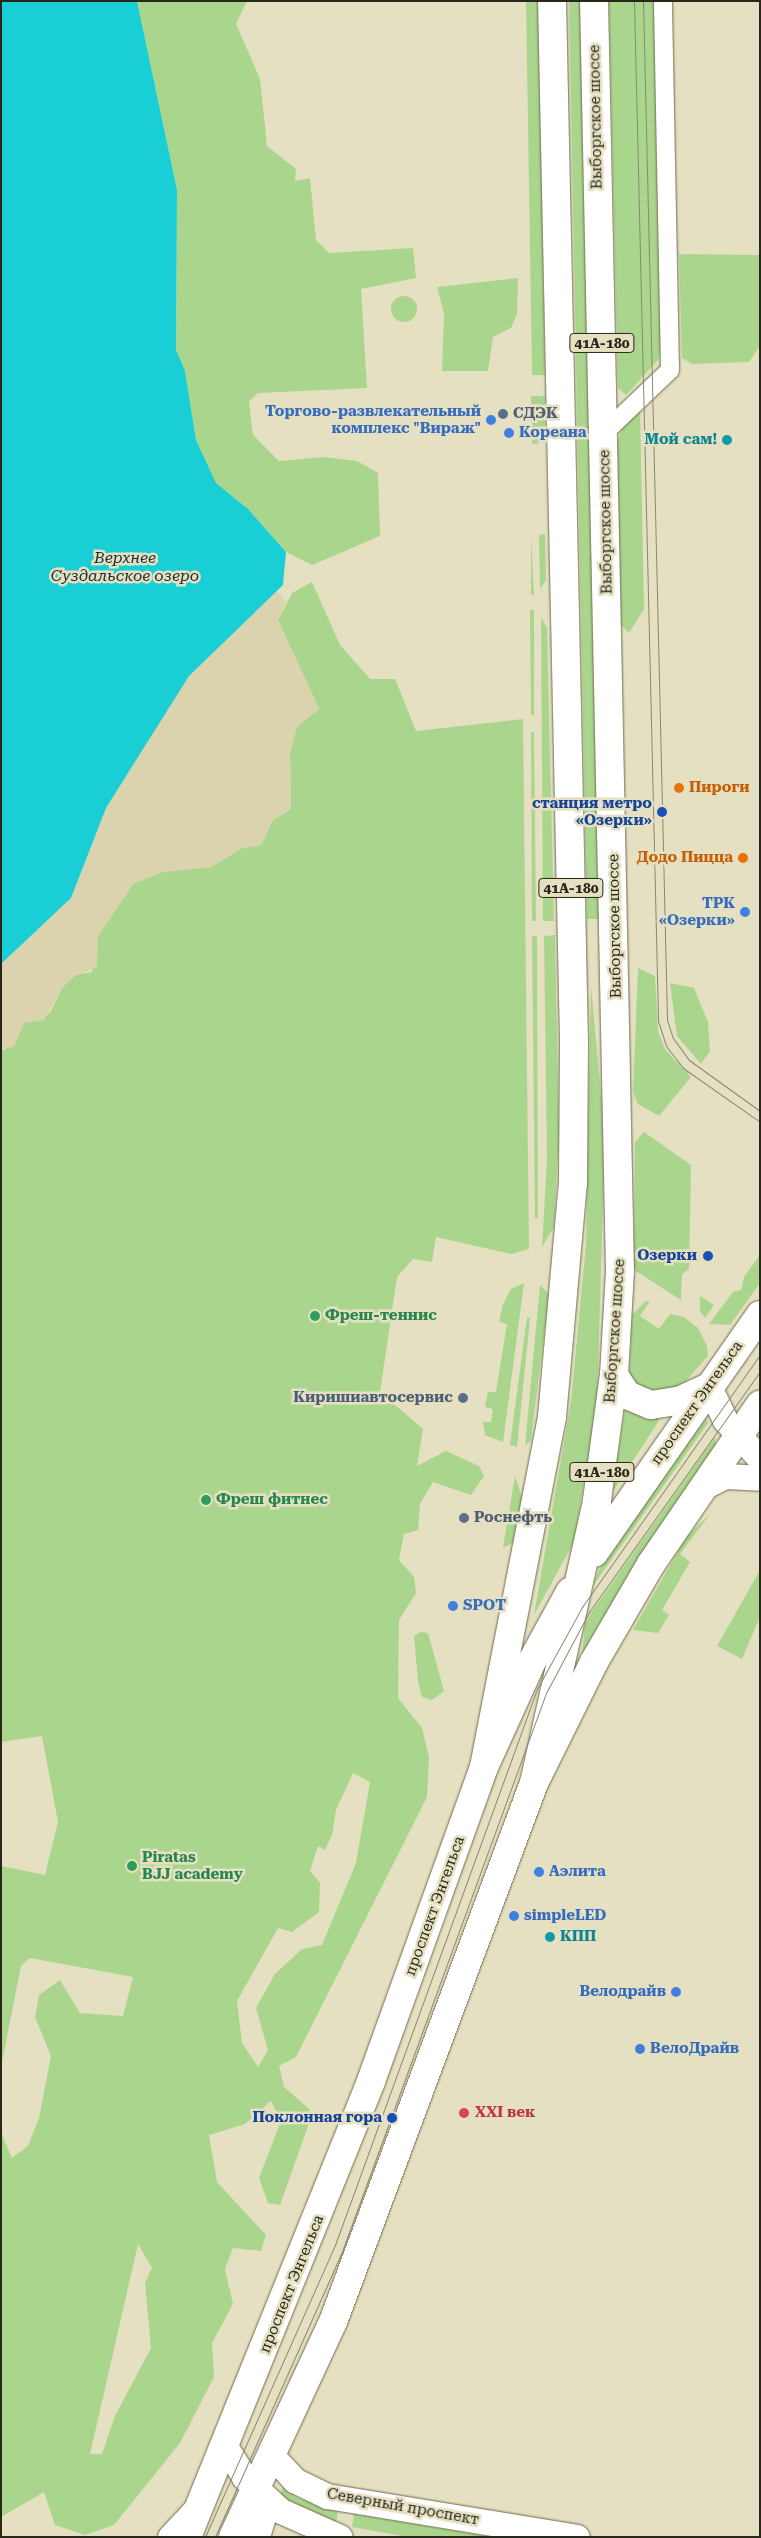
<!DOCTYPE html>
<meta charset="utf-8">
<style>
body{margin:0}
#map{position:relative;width:761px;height:2538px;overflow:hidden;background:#e5e0c1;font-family:"Roboto Serif",serif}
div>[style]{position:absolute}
.green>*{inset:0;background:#a9d68c}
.round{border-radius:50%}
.sand>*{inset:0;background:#dbd2ae}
.water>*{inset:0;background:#19ced5}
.roads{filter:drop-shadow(0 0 1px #6f6a4f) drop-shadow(0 0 1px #6f6a4f)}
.street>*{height:18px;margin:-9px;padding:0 9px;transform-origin:9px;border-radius:9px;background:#fff}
.secondary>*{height:25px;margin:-12.5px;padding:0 12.5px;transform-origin:12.5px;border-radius:12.5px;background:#fff}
.primary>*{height:28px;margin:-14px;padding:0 14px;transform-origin:14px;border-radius:14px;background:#fff}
.tram>*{height:1px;margin:-0.5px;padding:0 0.5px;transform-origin:0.5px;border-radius:0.5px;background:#8a8771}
.dots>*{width:14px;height:14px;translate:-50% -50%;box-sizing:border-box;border:2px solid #e5e0c1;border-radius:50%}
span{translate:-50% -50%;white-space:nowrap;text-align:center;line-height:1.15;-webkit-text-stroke:5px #e5e0c1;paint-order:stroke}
.shield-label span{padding:1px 4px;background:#e5e0c1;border:1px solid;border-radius:4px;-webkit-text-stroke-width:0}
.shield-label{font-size:14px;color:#29271b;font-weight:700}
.street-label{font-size:15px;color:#29271b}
.shop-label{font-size:15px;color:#366cbe;font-weight:700}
.right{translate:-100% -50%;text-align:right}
.left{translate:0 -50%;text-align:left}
.service-label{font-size:15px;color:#4e5e75;font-weight:700}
.culture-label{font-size:15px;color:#0d838f;font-weight:700}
.food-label{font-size:15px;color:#c56008;font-weight:700}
.transit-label{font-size:15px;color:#164399;font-weight:700}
.leisure-label{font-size:15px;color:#27864d;font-weight:700}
.health-label{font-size:15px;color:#be3a42;font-weight:700}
.water-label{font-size:16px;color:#163031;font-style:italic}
.frame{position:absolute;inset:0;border:2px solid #29271b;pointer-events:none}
</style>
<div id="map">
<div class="green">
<i style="clip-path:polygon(137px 1px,247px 1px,236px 24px,260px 79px,267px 146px,296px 169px,295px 181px,310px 178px,316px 240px,329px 253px,413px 248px,416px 278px,361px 289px,367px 388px,258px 393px,249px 401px,253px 435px,279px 461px,324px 457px,357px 461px,378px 473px,380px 536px,312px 565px,286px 552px,248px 509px,216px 483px,196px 440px,185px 371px,176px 351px,177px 190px)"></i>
<i style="clip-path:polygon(526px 1px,539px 1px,545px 375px,532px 375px)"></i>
<i style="clip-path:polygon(569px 1px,580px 1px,600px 919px,587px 919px)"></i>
<i style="clip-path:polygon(609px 1px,654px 1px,661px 344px,659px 359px,626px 395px,618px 388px)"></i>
<i style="clip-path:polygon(679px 254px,760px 255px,760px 346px,749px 362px,692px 364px,682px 358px)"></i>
<i style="clip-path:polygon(518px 278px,517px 314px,511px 328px,493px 337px,488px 371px,442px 371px,444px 314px,437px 287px)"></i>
<i class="round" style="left:391px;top:296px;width:26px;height:26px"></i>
<i style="clip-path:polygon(531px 396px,545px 396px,545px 442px,532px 444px)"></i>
<i style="clip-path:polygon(640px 408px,644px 609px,629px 633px,621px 625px,617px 442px,624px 424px)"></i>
<i style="clip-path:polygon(545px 534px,546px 580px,540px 589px,539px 535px)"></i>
<i style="clip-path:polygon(531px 535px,534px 595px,531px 595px)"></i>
<i style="clip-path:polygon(evenodd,312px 582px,340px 645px,370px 679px,395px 679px,416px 731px,523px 719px,529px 1249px,511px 1254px,436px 1237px,432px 1262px,413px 1259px,397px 1277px,380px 1392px,423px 1429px,417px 1466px,446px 1451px,479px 1466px,484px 1476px,471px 1495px,433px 1482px,420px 1504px,418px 1530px,404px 1534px,399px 1560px,414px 1577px,416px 1593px,399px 1620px,398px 1698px,422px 1728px,429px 1757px,427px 1797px,296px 2057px,279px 2066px,284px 2087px,309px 2109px,311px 2118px,280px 2205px,268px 2203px,259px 2178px,281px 2121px,271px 2101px,245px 2124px,209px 2135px,217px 2182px,266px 2235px,261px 2251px,233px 2248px,225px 2269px,233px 2304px,212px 2343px,214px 2377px,180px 2443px,114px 2525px,85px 2535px,55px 2525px,44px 2492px,1px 2517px,1px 2132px,12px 2158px,28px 2146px,39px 2118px,51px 2056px,35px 2017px,39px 1995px,60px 1980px,80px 2013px,123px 2016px,133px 1977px,30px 1958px,21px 1966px,1px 2067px,1px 1866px,45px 1875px,58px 1822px,42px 1736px,1px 1742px,1px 1049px,5px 1050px,24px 1023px,50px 1013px,62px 988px,75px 975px,92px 972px,98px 936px,133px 884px,162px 872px,211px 867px,242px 848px,261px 845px,273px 820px,291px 809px,290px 753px,297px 726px,319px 709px,278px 620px,292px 593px,312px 582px,353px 1773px,370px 1782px,356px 1863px,322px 1945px,302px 1949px,275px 1974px,256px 2008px,268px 2050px,258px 2067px,242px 2043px,237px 2001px,278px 1928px,292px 1932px,319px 1912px,320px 1883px,310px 1871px,318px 1846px,325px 1850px,332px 1835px,336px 1810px,353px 1773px,312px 582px,138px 2244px,152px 2268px,145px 2283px,151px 2348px,115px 2416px,102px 2454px,90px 2454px,138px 2244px)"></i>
<i style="clip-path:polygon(530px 609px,534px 611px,534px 715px,531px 715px)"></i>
<i style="clip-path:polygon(541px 617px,547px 628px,554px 921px,543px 921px)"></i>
<i style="clip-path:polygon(531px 732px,534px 732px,536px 921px,532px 921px)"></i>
<i style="clip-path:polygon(555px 935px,559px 1131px,554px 1227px,542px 1247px,547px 1161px,544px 936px)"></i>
<i style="clip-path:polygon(532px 936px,537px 936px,538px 1218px,535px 1218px)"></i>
<i style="clip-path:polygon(638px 968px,655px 976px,658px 1031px,665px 1049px,691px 1077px,659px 1116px,638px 1104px,633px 1092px)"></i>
<i style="clip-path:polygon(670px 983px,694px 988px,708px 1022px,710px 1051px,701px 1064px,677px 1036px)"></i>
<i style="clip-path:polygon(591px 985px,605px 1137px,597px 1404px,574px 1542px,534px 1615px,571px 1402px,586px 1244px)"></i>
<i style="clip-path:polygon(644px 1132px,691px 1165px,689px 1269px,682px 1274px,681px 1300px,634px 1270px,635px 1142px)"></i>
<i style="clip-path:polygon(760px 1255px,760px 1283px,730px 1325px,709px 1324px,733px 1292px,741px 1290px,744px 1277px)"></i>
<i style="clip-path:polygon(524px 1283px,503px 1442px,485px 1435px,483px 1422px,491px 1422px,493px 1409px,485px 1407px,488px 1392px,496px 1392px,507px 1324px,499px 1322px,503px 1304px,511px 1289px)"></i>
<i style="clip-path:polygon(540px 1285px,549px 1294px,531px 1440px,525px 1446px)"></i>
<i style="clip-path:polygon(700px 1296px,714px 1305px,705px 1318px,700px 1311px)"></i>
<i style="clip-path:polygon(646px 1301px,650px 1301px,640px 1316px,659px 1329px,670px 1314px,684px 1317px,698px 1328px,707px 1346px,708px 1356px,671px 1398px,629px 1381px,632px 1315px)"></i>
<i style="clip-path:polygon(527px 1317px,530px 1318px,517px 1447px,510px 1445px)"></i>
<i style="clip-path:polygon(625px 1409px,660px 1419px,612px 1493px)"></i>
<i style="clip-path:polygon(706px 1418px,708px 1423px,592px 1587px,601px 1565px)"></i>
<i style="clip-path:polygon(715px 1437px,716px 1444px,638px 1558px,582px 1654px,585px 1624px,591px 1613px)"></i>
<i style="clip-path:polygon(515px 1476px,522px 1497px,513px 1543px,503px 1548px)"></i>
<i style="clip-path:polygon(710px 1514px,680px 1554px,690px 1562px,662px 1610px,669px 1615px,658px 1633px,633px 1630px,687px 1536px)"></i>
<i style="clip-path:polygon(760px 1570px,760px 1617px,742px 1659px,717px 1646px)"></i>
<i style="clip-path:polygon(420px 1632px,428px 1633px,444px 1691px,432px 1700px,422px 1697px,418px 1681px,414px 1636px)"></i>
<i style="clip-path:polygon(284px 2485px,295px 2497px,338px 2511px,336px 2524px,279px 2496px)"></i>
<i style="clip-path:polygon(354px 2514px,492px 2537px,408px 2537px,352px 2527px)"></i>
</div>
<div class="sand">
<i style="clip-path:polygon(277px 591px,286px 602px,278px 620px,319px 709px,297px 727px,290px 753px,291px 809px,273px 820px,261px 845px,242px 848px,211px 867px,162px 872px,133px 884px,98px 936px,97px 967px,75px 976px,62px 988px,44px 1020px,24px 1023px,14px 1047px,1px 1049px,1px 964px,71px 898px,106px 808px,189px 676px)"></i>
</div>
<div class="water">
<i style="clip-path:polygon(1px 1px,137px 1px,177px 190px,176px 350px,185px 371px,196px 440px,216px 483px,248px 509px,286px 552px,283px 585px,189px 676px,106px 808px,71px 898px,1px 964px)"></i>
</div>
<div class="roads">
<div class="street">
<i style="left:604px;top:433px;width:91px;rotate:-43.7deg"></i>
<i style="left:670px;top:370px;width:369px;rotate:-91.1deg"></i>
</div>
<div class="secondary">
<i style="left:709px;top:1387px;width:37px;rotate:64deg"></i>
<i style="left:725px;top:1420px;width:52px;rotate:48.1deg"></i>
<i style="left:705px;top:1486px;width:22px;rotate:-27deg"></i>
<i style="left:725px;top:1476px;width:35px;rotate:3deg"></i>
<i style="left:225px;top:2446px;width:36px;rotate:58deg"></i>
<i style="left:244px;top:2477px;width:50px;rotate:42.6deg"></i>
<i style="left:281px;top:2511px;width:64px;rotate:23.8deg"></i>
<i style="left:272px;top:2456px;width:33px;rotate:47deg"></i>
<i style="left:294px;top:2480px;width:37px;rotate:26deg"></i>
<i style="left:327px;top:2496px;width:253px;rotate:9.3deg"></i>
<i style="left:170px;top:2537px;width:38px;rotate:-47deg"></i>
</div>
<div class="primary">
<i style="left:614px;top:1375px;width:24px;rotate:57deg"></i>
<i style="left:627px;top:1395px;width:26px;rotate:23deg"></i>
<i style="left:651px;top:1405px;width:30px;rotate:-9deg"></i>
<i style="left:681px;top:1400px;width:31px;rotate:-25deg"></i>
<i style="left:594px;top:1553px;width:290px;rotate:-55.1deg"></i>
<i style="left:484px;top:1767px;width:357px;rotate:-79deg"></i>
<i style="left:552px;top:1417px;width:235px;rotate:-84.9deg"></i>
<i style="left:573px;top:1183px;width:141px;rotate:-89.6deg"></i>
<i style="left:574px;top:1042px;width:1041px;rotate:-91.21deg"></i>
<i style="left:534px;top:1783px;width:290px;rotate:-77.4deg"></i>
<i style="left:597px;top:1500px;width:126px;rotate:-82.3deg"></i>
<i style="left:614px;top:1375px;width:103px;rotate:-86.7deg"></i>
<i style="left:620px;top:1272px;width:1271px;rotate:-91.17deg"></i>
<i style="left:187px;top:2537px;width:492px;rotate:-68deg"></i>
<i style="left:371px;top:2081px;width:334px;rotate:-70.2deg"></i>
<i style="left:484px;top:1767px;width:116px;rotate:-65.6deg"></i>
<i style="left:532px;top:1661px;width:79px;rotate:-61.2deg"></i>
<i style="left:233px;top:2537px;width:237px;rotate:-65.1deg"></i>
<i style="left:333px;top:2322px;width:575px;rotate:-69.55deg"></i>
<i style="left:534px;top:1783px;width:135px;rotate:-63.6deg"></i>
<i style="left:594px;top:1662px;width:113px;rotate:-59.8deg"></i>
<i style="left:651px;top:1564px;width:193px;rotate:-55.6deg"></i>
<i style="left:256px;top:2537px;width:18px;rotate:-74deg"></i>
<i style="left:261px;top:2520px;width:29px;rotate:-98deg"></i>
</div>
</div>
<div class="tram">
<i style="left:634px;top:1px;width:1020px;rotate:88.65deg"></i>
<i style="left:658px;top:1021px;width:26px;rotate:72deg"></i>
<i style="left:666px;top:1046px;width:28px;rotate:52deg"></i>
<i style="left:683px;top:1068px;width:94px;rotate:35deg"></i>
<i style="left:643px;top:1px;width:1019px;rotate:88.65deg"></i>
<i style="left:667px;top:1020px;width:19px;rotate:72deg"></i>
<i style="left:673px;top:1038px;width:27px;rotate:54deg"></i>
<i style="left:689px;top:1060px;width:87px;rotate:35.7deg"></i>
<i style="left:205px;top:2537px;width:320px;rotate:-66deg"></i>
<i style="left:335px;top:2245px;width:592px;rotate:-70.03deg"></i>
<i style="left:537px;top:1689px;width:94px;rotate:-61.2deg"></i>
<i style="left:582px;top:1607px;width:309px;rotate:-54.8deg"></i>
<i style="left:215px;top:2537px;width:315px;rotate:-66deg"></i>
<i style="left:343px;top:2249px;width:592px;rotate:-69.94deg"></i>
<i style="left:546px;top:1693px;width:92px;rotate:-62deg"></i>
<i style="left:589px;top:1612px;width:296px;rotate:-54.6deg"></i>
</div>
<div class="dots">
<i style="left:503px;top:414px;background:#5c6f8a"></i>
<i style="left:491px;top:420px;background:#3f7fe0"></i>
<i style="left:509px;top:433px;background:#3f7fe0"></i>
<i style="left:727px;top:440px;background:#0f9aa8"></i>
<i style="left:679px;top:788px;background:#e8710a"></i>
<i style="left:662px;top:812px;background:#1a4fb4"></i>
<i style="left:743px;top:858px;background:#e8710a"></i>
<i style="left:745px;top:912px;background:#3f7fe0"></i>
<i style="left:708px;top:1256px;background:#1a4fb4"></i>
<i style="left:315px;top:1316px;background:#2e9e5b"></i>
<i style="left:463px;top:1398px;background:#5c6f8a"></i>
<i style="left:206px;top:1500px;background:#2e9e5b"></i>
<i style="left:464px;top:1518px;background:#5c6f8a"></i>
<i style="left:453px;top:1606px;background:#3f7fe0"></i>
<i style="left:132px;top:1866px;background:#2e9e5b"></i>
<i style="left:539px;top:1872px;background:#3f7fe0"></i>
<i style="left:514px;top:1916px;background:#3f7fe0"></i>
<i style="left:550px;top:1937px;background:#0f9aa8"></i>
<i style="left:676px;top:1992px;background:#3f7fe0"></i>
<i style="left:640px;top:2049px;background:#3f7fe0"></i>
<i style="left:464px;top:2113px;background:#e0444e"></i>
<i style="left:392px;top:2118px;background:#1a4fb4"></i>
</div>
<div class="shield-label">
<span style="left:602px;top:343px">41А-180</span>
<span style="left:571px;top:888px">41А-180</span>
<span style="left:602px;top:1472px">41А-180</span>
</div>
<div class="street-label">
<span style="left:596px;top:117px;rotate:-91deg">Выборгское шоссе</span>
<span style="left:606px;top:522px;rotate:-91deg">Выборгское шоссе</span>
<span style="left:615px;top:926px;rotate:-91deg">Выборгское шоссе</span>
<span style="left:615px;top:1331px;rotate:-86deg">Выборгское шоссе</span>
<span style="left:697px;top:1403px;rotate:-55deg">проспект Энгельса</span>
<span style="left:435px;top:1906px;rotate:-70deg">проспект Энгельса</span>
<span style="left:292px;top:2284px;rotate:-68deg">проспект Энгельса</span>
<span style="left:403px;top:2507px;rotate:10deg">Северный проспект</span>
</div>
<div class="shop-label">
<span class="right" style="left:481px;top:420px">Торгово-развлекательный<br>комплекс "Вираж"</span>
<span class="left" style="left:519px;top:433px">Кореана</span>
<span class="right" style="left:735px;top:912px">ТРК<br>«Озерки»</span>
<span class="left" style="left:463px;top:1606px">SPOT</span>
<span class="left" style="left:549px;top:1872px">Аэлита</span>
<span class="left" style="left:524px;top:1916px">simpleLED</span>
<span class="right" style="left:666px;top:1992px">Велодрайв</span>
<span class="left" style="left:650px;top:2049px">ВелоДрайв</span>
</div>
<div class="service-label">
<span class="left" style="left:513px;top:414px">СДЭК</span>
<span class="right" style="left:453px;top:1398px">Киришиавтосервис</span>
<span class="left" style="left:474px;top:1518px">Роснефть</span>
</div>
<div class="culture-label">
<span class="right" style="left:717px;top:440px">Мой сам!</span>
<span class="left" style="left:560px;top:1937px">КПП</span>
</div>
<div class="food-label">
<span class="left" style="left:689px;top:788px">Пироги</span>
<span class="right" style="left:733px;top:858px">Додо Пицца</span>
</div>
<div class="transit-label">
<span class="right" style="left:652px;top:812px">станция метро<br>«Озерки»</span>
<span class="right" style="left:697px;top:1256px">Озерки</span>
<span class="right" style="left:382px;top:2118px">Поклонная гора</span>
</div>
<div class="leisure-label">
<span class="left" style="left:325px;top:1316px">Фреш-теннис</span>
<span class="left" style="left:216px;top:1500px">Фреш фитнес</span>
<span class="left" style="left:142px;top:1866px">Piratas<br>BJJ academy</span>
</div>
<div class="health-label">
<span class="left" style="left:475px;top:2113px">XXI век</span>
</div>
<div class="water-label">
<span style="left:125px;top:567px">Верхнее<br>Суздальское озеро</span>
</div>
<div class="frame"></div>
</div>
